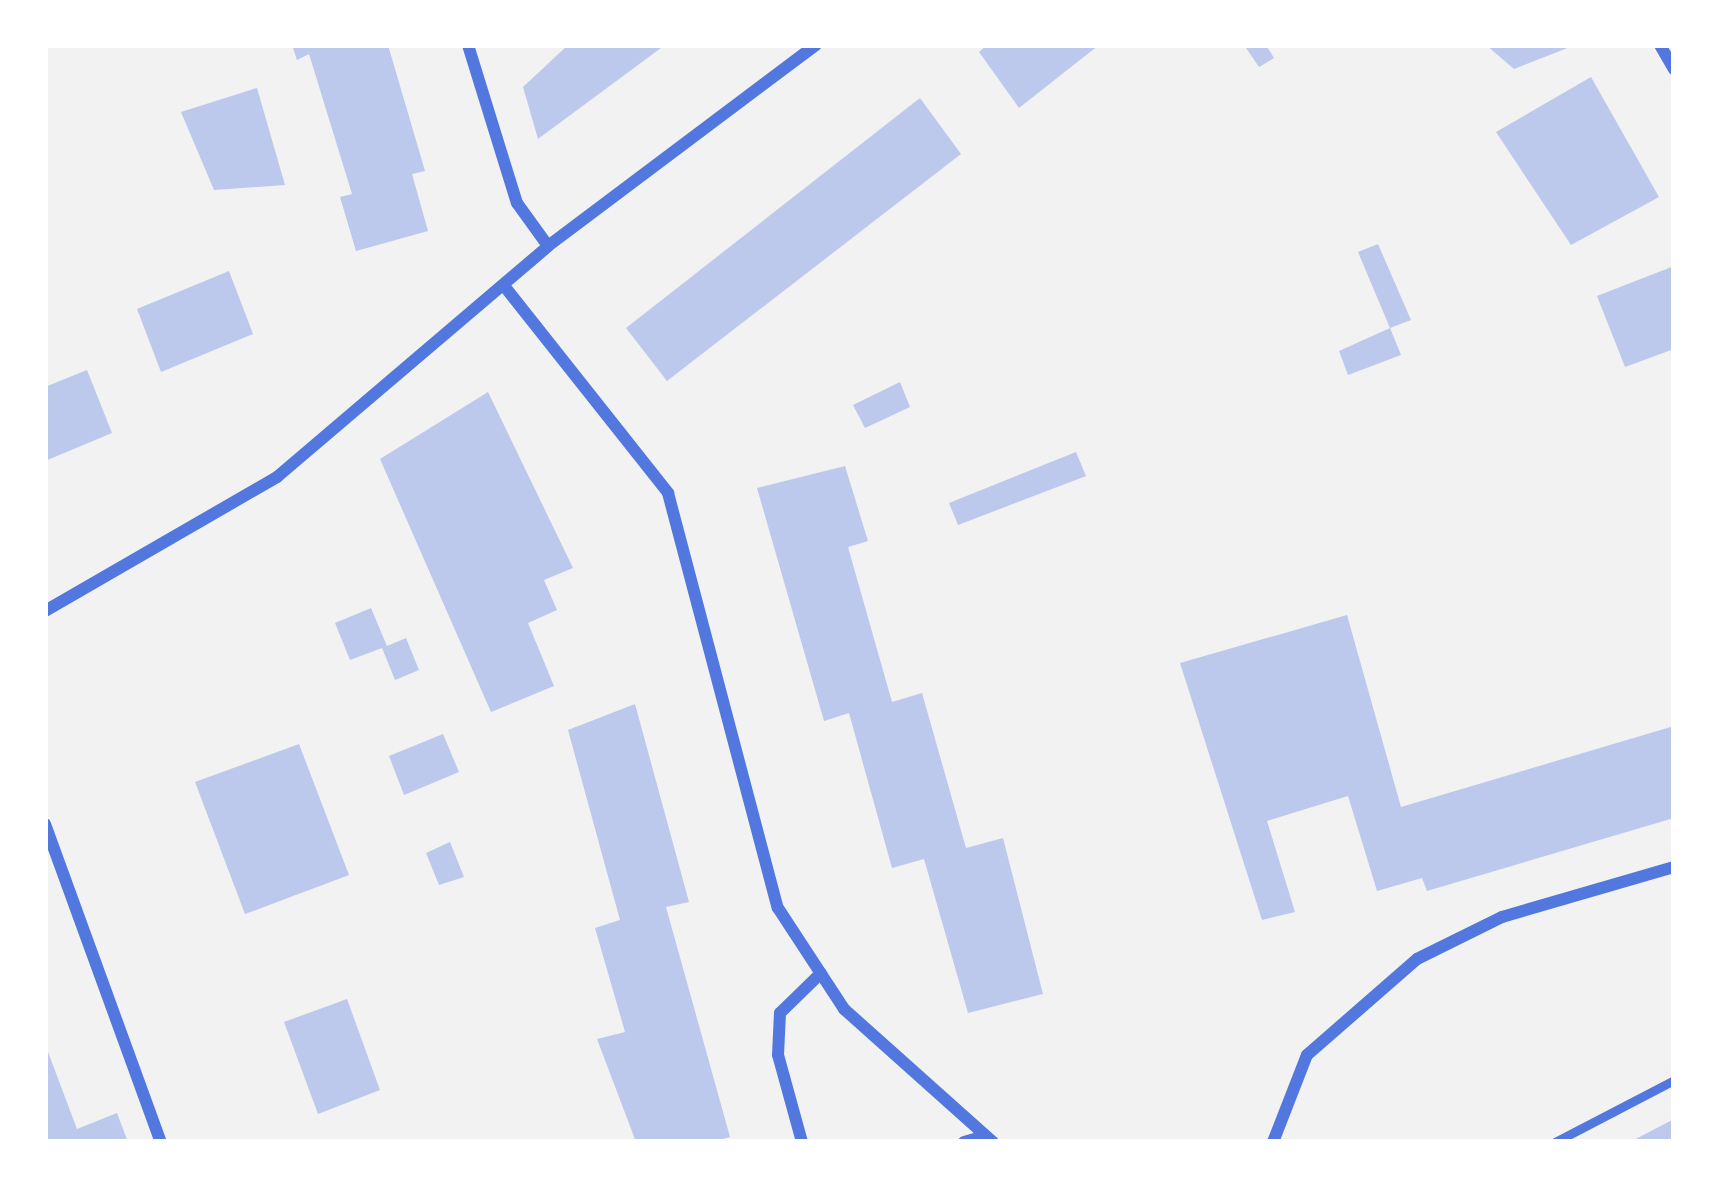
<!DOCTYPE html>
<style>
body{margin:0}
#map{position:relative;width:1719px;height:1187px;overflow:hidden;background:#f2f2f2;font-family:"Noto Sans",sans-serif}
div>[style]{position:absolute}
.building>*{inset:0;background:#bdc9ec}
.service>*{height:9px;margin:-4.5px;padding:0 4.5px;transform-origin:4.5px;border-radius:4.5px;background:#5277de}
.minor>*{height:12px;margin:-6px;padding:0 6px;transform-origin:6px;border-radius:6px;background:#5277de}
span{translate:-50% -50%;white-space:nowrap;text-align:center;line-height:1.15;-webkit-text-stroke:12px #fff;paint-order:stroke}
.frame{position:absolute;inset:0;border:48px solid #fff;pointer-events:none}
</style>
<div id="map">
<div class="building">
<i style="clip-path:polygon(292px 45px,388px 45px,425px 171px,412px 174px,428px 231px,356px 251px,340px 197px,352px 194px,309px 54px,297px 60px)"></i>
<i style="clip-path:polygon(568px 45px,665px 45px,538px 139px,523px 87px)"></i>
<i style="clip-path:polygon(987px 45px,1099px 45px,1019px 108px,979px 52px)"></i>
<i style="clip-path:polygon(1244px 45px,1266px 45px,1274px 58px,1259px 67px)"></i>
<i style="clip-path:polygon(1486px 45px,1575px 45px,1514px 69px)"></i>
<i style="clip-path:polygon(1591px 77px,1659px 197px,1571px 245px,1496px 132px)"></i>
<i style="clip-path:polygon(257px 88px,285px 185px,214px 190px,181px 112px)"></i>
<i style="clip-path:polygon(920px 98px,961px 154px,667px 381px,626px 328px)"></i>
<i style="clip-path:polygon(1378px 244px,1411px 320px,1390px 328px,1358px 252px)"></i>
<i style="clip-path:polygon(1674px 266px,1674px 349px,1625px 367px,1597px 296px)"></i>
<i style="clip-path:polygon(229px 271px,253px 334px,161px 372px,137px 309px)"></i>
<i style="clip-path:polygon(1390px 328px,1401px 355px,1348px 375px,1339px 351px)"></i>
<i style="clip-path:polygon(87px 370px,112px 433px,45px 461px,45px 387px)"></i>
<i style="clip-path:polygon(900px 382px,910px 407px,865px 428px,853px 405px)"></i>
<i style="clip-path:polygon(488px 392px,573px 568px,544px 580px,557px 610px,528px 623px,554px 686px,491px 712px,380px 459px)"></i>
<i style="clip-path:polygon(1076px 452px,1086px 476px,958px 525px,949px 503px)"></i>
<i style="clip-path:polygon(845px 466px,868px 541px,848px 547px,892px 702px,922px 693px,966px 848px,1003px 838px,1043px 994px,968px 1013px,924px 859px,892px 868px,849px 713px,824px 721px,757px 488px)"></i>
<i style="clip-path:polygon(371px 608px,387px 646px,406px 638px,419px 670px,395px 680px,382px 648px,350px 660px,335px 623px)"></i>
<i style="clip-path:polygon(1347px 615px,1401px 807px,1674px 726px,1674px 818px,1427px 891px,1422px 878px,1377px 891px,1348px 796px,1267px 821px,1295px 912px,1262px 920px,1180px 663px)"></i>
<i style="clip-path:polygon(635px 704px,689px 902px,666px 907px,730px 1137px,712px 1142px,636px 1142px,597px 1039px,625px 1032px,595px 928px,620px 920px,568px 730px)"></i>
<i style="clip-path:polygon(443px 734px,459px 772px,404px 795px,389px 756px)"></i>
<i style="clip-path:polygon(299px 744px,349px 875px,245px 914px,195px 782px)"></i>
<i style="clip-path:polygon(450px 842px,464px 877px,439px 885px,426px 853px)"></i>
<i style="clip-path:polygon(347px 999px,380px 1090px,318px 1114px,284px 1022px)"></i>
<i style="clip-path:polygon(45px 1044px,77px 1129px,117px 1113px,128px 1142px,45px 1142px)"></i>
<i style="clip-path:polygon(1674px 1119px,1674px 1142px,1630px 1142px)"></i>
</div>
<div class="service">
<i style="left:1555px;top:1142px;width:134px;rotate:-27.5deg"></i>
</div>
<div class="minor">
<i style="left:468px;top:45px;width:165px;rotate:72.8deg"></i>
<i style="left:517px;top:203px;width:53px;rotate:54.2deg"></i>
<i style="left:1660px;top:45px;width:28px;rotate:60deg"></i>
<i style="left:505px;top:287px;width:263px;rotate:51.6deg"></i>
<i style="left:668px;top:493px;width:429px;rotate:75.2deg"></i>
<i style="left:778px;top:908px;width:121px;rotate:56.8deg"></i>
<i style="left:844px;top:1009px;width:200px;rotate:41.8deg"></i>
<i style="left:45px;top:611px;width:268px;rotate:-30deg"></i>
<i style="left:277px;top:477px;width:356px;rotate:-40.4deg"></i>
<i style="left:548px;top:246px;width:335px;rotate:-36.9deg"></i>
<i style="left:45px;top:824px;width:338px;rotate:70deg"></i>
<i style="left:802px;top:1142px;width:90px;rotate:-105.4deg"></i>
<i style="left:778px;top:1055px;width:42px;rotate:-87.3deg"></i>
<i style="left:780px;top:1013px;width:57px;rotate:-44.3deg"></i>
<i style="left:964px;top:1142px;width:22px;rotate:-16deg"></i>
<i style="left:1273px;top:1142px;width:93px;rotate:-68.7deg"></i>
<i style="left:1307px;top:1055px;width:146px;rotate:-41.1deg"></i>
<i style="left:1417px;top:959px;width:95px;rotate:-26.3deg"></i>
<i style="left:1502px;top:917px;width:179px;rotate:-16.2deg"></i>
</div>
<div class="frame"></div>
</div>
